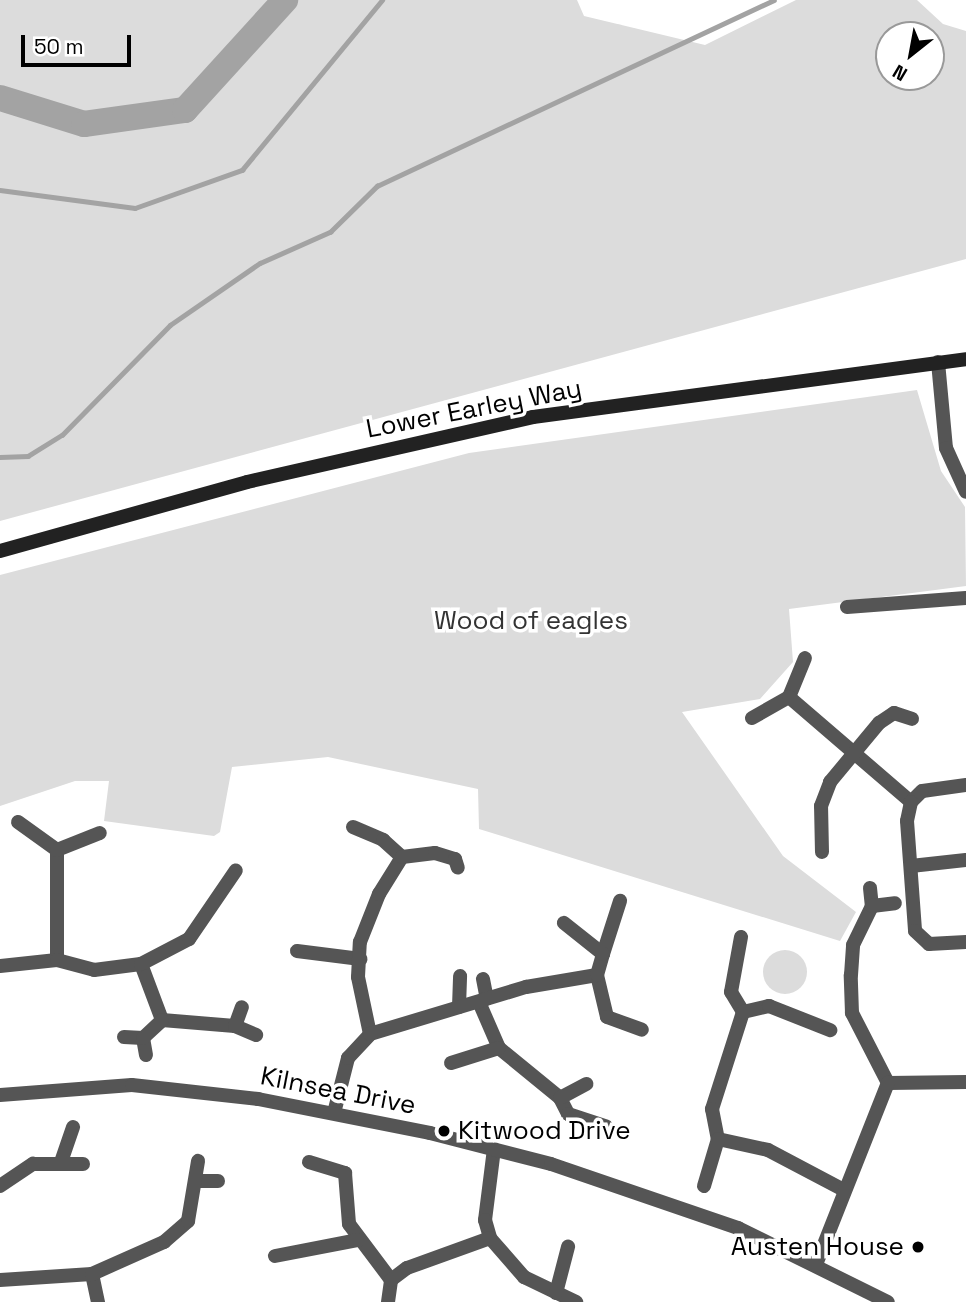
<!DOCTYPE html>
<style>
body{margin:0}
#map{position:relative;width:966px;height:1302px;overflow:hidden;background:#fff;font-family:"Space Grotesk",sans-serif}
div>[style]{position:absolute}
.green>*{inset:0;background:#dcdcdc}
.round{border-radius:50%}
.stream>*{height:4.5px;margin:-2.25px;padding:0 2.25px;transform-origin:2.25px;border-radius:2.25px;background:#a3a3a3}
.river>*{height:26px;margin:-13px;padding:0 13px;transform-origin:13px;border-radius:13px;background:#a3a3a3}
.minor>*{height:14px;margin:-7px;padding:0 7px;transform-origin:7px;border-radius:7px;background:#555}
.tertiary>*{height:14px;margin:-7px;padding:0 7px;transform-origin:7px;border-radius:7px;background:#555}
.secondary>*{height:14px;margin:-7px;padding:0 7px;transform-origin:7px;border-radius:7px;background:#222}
.dots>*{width:19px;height:19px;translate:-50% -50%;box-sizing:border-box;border:4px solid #fff;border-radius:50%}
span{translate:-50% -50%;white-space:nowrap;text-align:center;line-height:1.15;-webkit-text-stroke:7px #fff;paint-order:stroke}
.street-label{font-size:26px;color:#000}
.park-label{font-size:26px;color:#333}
.poi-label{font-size:26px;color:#000}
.left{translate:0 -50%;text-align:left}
.right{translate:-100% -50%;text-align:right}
.north{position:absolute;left:875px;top:21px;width:70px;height:70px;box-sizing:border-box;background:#fff;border:2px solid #999;border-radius:50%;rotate:211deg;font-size:19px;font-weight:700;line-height:28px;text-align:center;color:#000}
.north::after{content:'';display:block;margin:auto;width:24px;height:32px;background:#000;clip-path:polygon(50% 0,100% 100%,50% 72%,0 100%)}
.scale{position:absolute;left:21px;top:35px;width:110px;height:32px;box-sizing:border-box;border:4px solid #000;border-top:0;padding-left:9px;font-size:21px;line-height:24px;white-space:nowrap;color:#000;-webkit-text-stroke:5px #fff;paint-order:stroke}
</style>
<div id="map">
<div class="green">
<i style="clip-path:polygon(evenodd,0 0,577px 0,584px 16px,705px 45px,796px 0,917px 0,943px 24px,966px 31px,966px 259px,0 521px,0 0,889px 35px,931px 35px,931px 77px,889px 77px,889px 35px)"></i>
<i style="clip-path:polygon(917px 390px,941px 471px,965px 507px,966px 586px,789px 609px,793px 662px,760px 699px,682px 712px,783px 856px,856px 912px,840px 941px,479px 829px,478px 789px,328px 757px,232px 767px,220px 832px,214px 836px,104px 821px,109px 781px,75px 781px,0 806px,0 575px,469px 453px)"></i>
<i class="round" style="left:763px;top:950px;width:44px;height:44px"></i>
</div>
<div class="stream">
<i style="left:0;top:190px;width:136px;rotate:7.6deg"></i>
<i style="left:135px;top:208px;width:114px;rotate:-19.6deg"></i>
<i style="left:242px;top:170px;width:220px;rotate:-50.5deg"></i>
<i style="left:0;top:457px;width:28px;rotate:-2deg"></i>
<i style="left:28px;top:456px;width:40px;rotate:-32deg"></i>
<i style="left:62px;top:435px;width:154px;rotate:-45.5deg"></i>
<i style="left:170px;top:325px;width:109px;rotate:-34.6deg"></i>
<i style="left:260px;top:263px;width:77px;rotate:-23.9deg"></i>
<i style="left:330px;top:232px;width:66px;rotate:-44.4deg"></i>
<i style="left:377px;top:186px;width:438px;rotate:-25.1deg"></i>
</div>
<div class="river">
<i style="left:0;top:98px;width:88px;rotate:17.2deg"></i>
<i style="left:84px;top:124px;width:102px;rotate:-7.9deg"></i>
<i style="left:185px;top:110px;width:149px;rotate:-47.7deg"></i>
</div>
<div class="minor">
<i style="left:938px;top:362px;width:86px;rotate:84.7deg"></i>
<i style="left:946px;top:448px;width:48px;rotate:65.6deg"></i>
<i style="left:847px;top:607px;width:119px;rotate:-4.3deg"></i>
<i style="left:789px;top:697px;width:42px;rotate:-67.7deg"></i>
<i style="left:752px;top:718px;width:43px;rotate:-29.6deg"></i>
<i style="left:789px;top:697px;width:161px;rotate:40.7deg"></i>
<i style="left:966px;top:785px;width:44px;rotate:172.2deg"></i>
<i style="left:922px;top:791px;width:16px;rotate:135deg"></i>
<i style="left:911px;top:802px;width:19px;rotate:102deg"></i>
<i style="left:907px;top:821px;width:110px;rotate:85.8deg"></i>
<i style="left:915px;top:931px;width:19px;rotate:43deg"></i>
<i style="left:929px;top:944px;width:37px;rotate:-3deg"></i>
<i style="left:18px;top:822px;width:48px;rotate:35.7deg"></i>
<i style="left:353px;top:827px;width:33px;rotate:23deg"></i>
<i style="left:383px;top:840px;width:25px;rotate:42deg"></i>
<i style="left:822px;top:852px;width:46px;rotate:-91.2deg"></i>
<i style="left:821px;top:806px;width:26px;rotate:-69deg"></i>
<i style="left:830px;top:782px;width:77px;rotate:-50.3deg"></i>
<i style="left:879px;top:723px;width:18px;rotate:-34deg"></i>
<i style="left:894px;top:713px;width:19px;rotate:18deg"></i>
<i style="left:911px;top:866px;width:55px;rotate:-6.2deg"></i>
<i style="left:870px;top:888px;width:18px;rotate:84deg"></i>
<i style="left:741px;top:937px;width:56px;rotate:100.3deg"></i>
<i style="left:731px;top:992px;width:23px;rotate:59deg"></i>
<i style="left:297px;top:951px;width:64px;rotate:7.2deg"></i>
<i style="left:603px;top:954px;width:56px;rotate:-72.2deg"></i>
<i style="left:57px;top:960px;width:110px;rotate:-90deg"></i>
<i style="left:57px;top:850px;width:46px;rotate:-21.6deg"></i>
<i style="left:141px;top:964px;width:60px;rotate:69.4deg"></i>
<i style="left:162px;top:1020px;width:73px;rotate:4.7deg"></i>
<i style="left:235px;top:1026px;width:23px;rotate:23deg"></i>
<i style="left:0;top:966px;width:57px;rotate:-6deg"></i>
<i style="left:57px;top:960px;width:38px;rotate:15deg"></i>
<i style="left:94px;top:970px;width:47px;rotate:-7.3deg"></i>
<i style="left:141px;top:964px;width:54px;rotate:-27.5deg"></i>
<i style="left:189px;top:939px;width:83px;rotate:-55.7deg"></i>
<i style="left:597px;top:975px;width:43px;rotate:76.6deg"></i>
<i style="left:607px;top:1017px;width:37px;rotate:20deg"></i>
<i style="left:483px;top:979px;width:20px;rotate:79deg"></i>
<i style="left:479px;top:1002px;width:50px;rotate:66.5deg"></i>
<i style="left:499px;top:1048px;width:79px;rotate:39.3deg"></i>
<i style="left:560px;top:1098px;width:18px;rotate:63deg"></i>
<i style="left:568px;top:1114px;width:40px;rotate:18deg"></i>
<i style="left:459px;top:1007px;width:31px;rotate:-88deg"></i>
<i style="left:743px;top:1012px;width:102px;rotate:107.7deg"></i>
<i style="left:712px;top:1109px;width:31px;rotate:79deg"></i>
<i style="left:718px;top:1139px;width:51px;rotate:12.4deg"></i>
<i style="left:768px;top:1150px;width:86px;rotate:27.8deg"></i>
<i style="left:743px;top:1012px;width:27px;rotate:-13deg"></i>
<i style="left:769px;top:1006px;width:66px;rotate:21.5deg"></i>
<i style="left:235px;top:1026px;width:20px;rotate:-70deg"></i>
<i style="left:370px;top:1034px;width:58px;rotate:-101.9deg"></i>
<i style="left:358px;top:977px;width:35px;rotate:-87deg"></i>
<i style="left:360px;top:942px;width:52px;rotate:-68.4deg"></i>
<i style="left:379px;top:894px;width:44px;rotate:-58.1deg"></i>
<i style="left:402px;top:857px;width:33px;rotate:-7deg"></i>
<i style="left:435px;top:853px;width:21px;rotate:17deg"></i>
<i style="left:455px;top:859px;width:9px;rotate:72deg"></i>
<i style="left:124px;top:1037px;width:19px;rotate:3deg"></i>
<i style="left:146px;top:1055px;width:17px;rotate:-100deg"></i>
<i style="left:143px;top:1038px;width:26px;rotate:-43deg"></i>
<i style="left:451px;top:1063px;width:50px;rotate:-17.4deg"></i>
<i style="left:888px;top:1083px;width:79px;rotate:-117.2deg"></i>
<i style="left:852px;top:1013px;width:38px;rotate:-92deg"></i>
<i style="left:851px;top:975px;width:30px;rotate:-86deg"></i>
<i style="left:853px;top:945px;width:43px;rotate:-64deg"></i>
<i style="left:872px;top:906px;width:23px;rotate:-7deg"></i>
<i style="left:888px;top:1083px;width:78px;rotate:-0.7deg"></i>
<i style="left:560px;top:1098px;width:30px;rotate:-28deg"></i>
<i style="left:334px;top:1113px;width:57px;rotate:-75.7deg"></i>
<i style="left:348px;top:1058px;width:33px;rotate:-47deg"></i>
<i style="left:370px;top:1034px;width:163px;rotate:-16.8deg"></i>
<i style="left:526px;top:987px;width:72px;rotate:-9.6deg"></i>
<i style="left:597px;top:975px;width:22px;rotate:-74deg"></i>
<i style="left:603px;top:954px;width:50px;rotate:-141.5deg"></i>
<i style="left:494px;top:1149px;width:72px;rotate:97.2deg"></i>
<i style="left:485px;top:1220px;width:19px;rotate:74deg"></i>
<i style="left:490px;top:1238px;width:52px;rotate:48.9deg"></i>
<i style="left:524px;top:1277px;width:58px;rotate:25.7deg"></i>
<i style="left:61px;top:1162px;width:37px;rotate:-71deg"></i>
<i style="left:309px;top:1162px;width:38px;rotate:17deg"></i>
<i style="left:345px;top:1173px;width:51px;rotate:85.5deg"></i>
<i style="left:349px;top:1224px;width:70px;rotate:53.1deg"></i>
<i style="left:198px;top:1181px;width:20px"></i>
<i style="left:0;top:1186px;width:40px;rotate:-34deg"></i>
<i style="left:33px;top:1164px;width:50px"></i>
<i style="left:704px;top:1186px;width:49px;rotate:-73.4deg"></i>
<i style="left:275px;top:1256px;width:85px;rotate:-10.9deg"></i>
<i style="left:817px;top:1262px;width:193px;rotate:-68.4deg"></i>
<i style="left:92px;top:1274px;width:29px;rotate:78deg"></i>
<i style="left:0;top:1280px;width:92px;rotate:-3.7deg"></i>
<i style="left:92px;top:1274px;width:79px;rotate:-24deg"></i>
<i style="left:164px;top:1242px;width:32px;rotate:-41deg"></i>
<i style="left:188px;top:1221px;width:61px;rotate:-80.5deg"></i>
<i style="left:556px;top:1293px;width:48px;rotate:-75.4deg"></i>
<i style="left:388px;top:1302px;width:22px;rotate:-82deg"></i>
<i style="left:391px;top:1280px;width:20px;rotate:-37deg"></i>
<i style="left:407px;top:1268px;width:88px;rotate:-19.9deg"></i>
</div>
<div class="tertiary">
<i style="left:0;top:1095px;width:132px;rotate:-4.3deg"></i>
<i style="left:132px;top:1085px;width:127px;rotate:6.3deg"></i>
<i style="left:258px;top:1099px;width:175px;rotate:11.2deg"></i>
<i style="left:430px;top:1133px;width:125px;rotate:14.4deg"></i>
<i style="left:551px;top:1164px;width:198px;rotate:18.9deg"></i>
<i style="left:738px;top:1228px;width:167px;rotate:26.3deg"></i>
</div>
<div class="secondary">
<i style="left:0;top:551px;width:256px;rotate:-15.6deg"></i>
<i style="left:247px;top:482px;width:293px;rotate:-12.8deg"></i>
<i style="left:533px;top:417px;width:437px;rotate:-7.6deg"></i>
</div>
<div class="dots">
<i style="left:444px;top:1131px;background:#000"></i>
<i style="left:918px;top:1247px;background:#000"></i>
</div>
<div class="street-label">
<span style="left:474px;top:409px;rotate:-11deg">Lower Earley Way</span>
<span style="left:338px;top:1091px;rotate:11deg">Kilnsea Drive</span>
</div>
<div class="park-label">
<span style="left:531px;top:621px">Wood of eagles</span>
</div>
<div class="poi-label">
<span class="left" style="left:458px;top:1131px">Kitwood Drive</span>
<span class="right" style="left:904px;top:1247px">Austen House</span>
</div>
<div class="north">N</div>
<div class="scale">50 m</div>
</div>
